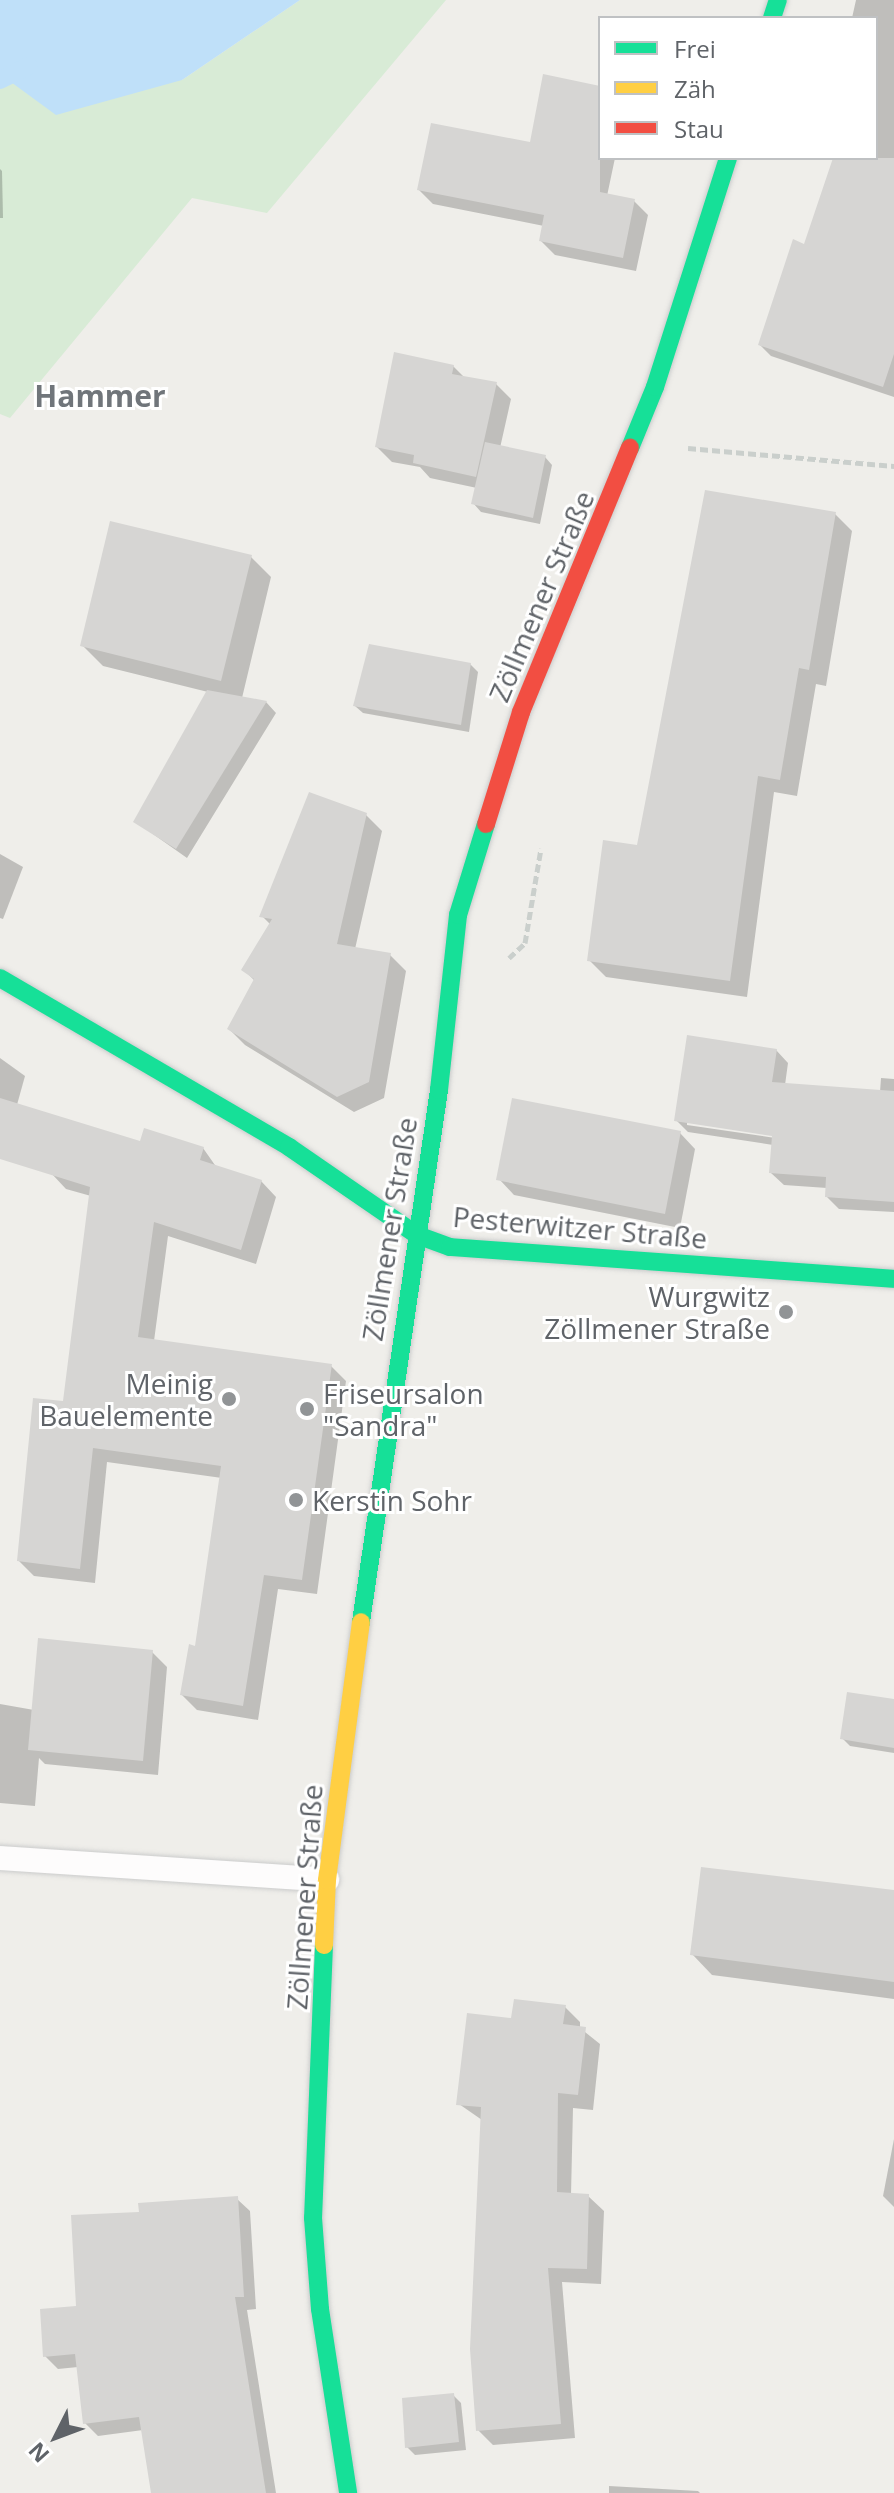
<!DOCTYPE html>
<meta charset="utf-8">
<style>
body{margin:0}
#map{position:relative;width:894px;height:2493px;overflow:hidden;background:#efeeea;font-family:"Open Sans",sans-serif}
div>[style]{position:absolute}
.green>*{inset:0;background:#d8ebd6}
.water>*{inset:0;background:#bfe0f9}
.shadow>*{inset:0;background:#0003}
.stream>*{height:18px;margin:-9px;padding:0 9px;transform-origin:9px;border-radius:9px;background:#bfe0f9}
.building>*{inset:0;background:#d6d5d3}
.path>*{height:5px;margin-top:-2.5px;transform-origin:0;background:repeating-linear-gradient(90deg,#cacfcc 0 8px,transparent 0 12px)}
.roads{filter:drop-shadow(0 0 2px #cbcccc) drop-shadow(0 0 2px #cbcccc)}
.lane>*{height:24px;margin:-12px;padding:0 12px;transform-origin:12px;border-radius:12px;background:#fdfcfc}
.fast>*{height:18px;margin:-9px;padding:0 9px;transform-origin:9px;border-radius:9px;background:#16e098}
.slow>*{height:18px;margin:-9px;padding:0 9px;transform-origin:9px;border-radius:9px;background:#ffcf43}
.jam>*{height:18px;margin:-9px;padding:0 9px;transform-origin:9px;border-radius:9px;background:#f24e42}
.dots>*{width:22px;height:22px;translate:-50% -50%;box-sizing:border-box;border:4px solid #fff;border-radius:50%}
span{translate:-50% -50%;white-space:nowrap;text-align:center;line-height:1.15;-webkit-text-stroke:6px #fff;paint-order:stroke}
.street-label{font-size:28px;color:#5f6368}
.poi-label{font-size:28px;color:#5f6368}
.right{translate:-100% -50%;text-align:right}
.left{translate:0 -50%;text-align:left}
.neighbourhood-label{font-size:30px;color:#70757a;font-weight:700}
.legend{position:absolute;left:598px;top:16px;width:280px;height:144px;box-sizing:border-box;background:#fff;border:2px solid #bfc1c3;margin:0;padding:10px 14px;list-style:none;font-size:24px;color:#5f6368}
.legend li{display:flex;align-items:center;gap:16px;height:40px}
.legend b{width:40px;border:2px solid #bfc1c3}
.north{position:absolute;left:16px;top:2397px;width:80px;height:80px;-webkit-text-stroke:6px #fff;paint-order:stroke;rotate:228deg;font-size:22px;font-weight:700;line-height:32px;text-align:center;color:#5f6368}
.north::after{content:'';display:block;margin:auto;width:28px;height:36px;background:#5f6368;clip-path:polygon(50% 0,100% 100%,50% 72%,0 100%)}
</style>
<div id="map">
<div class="green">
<i style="clip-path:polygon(300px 0,446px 0,267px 213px,192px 198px,10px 418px,0 414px,0 74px,9px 79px,182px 80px)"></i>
</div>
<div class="water">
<i style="clip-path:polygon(0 0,300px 0,182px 80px,56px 115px,0 74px)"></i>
</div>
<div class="shadow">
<i style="clip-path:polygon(856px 0,894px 0,894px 397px,771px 356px,760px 345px,805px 246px,835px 158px,876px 158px,876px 18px,852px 18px)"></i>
<i style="clip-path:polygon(600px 88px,600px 158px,615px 158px,607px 196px,634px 201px,648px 215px,636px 271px,555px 255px,541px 241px,544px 226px,433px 204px,419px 190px,532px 145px)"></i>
<i style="clip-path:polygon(0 169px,2px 171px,3px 218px,0 218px)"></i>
<i style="clip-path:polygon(453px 366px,465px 378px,496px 384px,511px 399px,500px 448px,545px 457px,552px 465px,540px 524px,481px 512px,474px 504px,477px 488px,430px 478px,420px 467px,392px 462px,377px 447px)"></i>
<i style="clip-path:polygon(835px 514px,852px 531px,826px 686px,816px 684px,797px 796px,774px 792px,747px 997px,606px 977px,589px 960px,638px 847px)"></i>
<i style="clip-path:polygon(251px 557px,271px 577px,242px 698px,266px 702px,276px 713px,187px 858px,136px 822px,208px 692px,103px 666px,82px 645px)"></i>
<i style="clip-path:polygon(470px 664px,478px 672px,469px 732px,363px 713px,355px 706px)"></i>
<i style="clip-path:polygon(366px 815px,382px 831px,355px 949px,390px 955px,406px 971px,384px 1098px,354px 1112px,245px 1045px,229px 1029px,255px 981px,244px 970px,271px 925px,262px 916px)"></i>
<i style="clip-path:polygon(0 854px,23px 867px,3px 919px,0 918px)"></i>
<i style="clip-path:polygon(evenodd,776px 1050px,788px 1063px,785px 1085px,880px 1092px,881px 1078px,894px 1079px,894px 1212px,839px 1209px,827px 1197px,827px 1188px,784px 1185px,771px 1173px,773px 1145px,688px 1132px,676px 1120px,776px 1050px,687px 1121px,782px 1135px,782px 1139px,687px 1125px,687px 1121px)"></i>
<i style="clip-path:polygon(0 1058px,25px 1076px,5px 1148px,0 1147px)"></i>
<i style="clip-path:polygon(680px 1133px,695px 1149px,680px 1228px,514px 1195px,499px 1179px)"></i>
<i style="clip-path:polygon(141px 1144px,203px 1148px,217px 1168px,261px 1181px,276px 1197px,256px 1264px,168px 1236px,154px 1341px,331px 1366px,346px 1381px,317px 1594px,278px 1589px,258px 1720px,197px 1710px,182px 1695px,197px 1648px,222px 1478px,107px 1462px,95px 1583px,34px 1576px,19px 1561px,65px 1403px,91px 1196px,66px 1189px,51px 1173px)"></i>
<i style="clip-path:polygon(152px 1652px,167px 1667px,158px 1775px,45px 1764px,39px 1758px,35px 1806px,0 1803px,0 1704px,34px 1710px)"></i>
<i style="clip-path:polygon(894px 1701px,894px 1753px,850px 1746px,842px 1738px)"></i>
<i style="clip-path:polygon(894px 1894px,894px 1999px,712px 1975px,692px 1954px)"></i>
<i style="clip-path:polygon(565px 2007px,580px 2022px,580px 2028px,600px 2044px,593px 2110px,573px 2108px,571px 2195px,588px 2196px,604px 2211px,601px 2284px,562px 2282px,575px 2438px,493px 2445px,478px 2430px,482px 2120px,459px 2104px,513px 2020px)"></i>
<i style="clip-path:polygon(894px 2139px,894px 2207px,883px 2196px)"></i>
<i style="clip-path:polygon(237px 2199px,250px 2211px,256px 2309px,247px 2310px,276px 2493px,153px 2493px,143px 2430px,98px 2436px,85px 2423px,78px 2367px,58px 2369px,45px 2356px,141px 2214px)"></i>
<i style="clip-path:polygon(453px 2395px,461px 2403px,466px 2450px,415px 2455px,407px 2447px)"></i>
<i style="clip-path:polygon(609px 2486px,698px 2491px,700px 2493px,609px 2493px)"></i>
</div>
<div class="stream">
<i style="left:0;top:80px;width:32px;rotate:-26deg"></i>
</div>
<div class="building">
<i style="clip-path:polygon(543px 74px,600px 86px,600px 192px,635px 199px,623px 258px,539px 241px,544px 215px,417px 190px,431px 123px,530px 142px)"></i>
<i style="clip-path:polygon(833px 158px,894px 158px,894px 354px,883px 387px,758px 345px,793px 239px,804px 244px)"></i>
<i style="clip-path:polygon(394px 352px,454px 365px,452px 374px,497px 382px,476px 477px,413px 463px,414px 455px,375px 447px)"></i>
<i style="clip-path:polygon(485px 442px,546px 455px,533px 518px,471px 504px)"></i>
<i style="clip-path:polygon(705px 490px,836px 512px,809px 670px,799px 668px,780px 780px,758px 776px,730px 981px,587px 961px,603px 840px,637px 845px)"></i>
<i style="clip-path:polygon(110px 521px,252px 555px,221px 681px,80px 646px)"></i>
<i style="clip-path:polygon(369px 644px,471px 663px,461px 725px,353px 706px)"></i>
<i style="clip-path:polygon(207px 690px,267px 701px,176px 849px,133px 822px)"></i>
<i style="clip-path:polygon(309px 792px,367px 813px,337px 944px,391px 953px,369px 1082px,337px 1097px,227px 1029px,254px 979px,241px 970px,272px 919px,259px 917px)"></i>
<i style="clip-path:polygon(687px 1035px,777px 1049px,772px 1082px,894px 1091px,894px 1202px,825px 1197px,826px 1177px,769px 1173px,772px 1136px,674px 1121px)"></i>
<i style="clip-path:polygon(0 1098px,140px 1141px,144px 1128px,204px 1147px,200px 1160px,262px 1180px,241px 1250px,154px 1222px,138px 1337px,332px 1364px,302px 1580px,264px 1575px,243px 1706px,180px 1695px,189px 1644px,195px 1646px,221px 1466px,93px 1448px,80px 1569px,17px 1561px,33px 1398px,63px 1401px,90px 1187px,0 1159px)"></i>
<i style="clip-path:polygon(512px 1098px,681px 1131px,665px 1214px,496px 1180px)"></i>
<i style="clip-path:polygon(38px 1638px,153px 1650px,143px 1761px,28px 1750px)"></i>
<i style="clip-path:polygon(847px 1692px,894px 1699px,894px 1748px,840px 1739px)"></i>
<i style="clip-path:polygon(701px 1867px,894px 1890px,894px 1982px,690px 1955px)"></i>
<i style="clip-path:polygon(514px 1999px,566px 2005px,563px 2024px,586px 2027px,578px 2095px,558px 2093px,557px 2192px,589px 2194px,587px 2269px,548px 2268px,561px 2424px,476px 2431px,470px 2349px,481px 2107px,456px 2105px,467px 2013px,511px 2018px)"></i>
<i style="clip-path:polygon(238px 2196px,244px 2297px,235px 2297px,266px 2493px,151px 2493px,139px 2417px,83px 2424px,75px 2354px,43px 2357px,40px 2309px,76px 2306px,71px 2215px,139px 2212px,138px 2203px)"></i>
<i style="clip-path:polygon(454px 2393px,459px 2442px,405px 2448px,402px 2398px)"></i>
</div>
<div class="path">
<i style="left:688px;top:448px;width:207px;rotate:5deg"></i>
<i style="left:509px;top:958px;width:22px;rotate:-43deg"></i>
<i style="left:525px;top:943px;width:96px;rotate:-80.4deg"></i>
</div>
<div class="roads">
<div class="lane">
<i style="left:0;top:1858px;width:328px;rotate:3.8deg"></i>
</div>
<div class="fast">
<i style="left:772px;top:18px;width:19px;rotate:-72deg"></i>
<i style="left:630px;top:448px;width:66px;rotate:-67.7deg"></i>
<i style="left:655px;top:387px;width:240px;rotate:-72.3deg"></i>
<i style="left:0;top:978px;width:335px;rotate:30.3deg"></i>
<i style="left:289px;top:1147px;width:155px;rotate:34.5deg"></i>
<i style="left:417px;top:1235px;width:35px;rotate:20deg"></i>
<i style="left:450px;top:1247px;width:445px;rotate:4.1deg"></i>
<i style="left:361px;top:1622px;width:538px;rotate:-81.66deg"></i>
<i style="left:439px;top:1090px;width:176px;rotate:-83.8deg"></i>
<i style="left:458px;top:915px;width:95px;rotate:-72.9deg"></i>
<i style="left:324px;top:1945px;width:273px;rotate:92.3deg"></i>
<i style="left:313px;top:2218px;width:91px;rotate:85.6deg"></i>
<i style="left:320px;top:2309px;width:186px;rotate:81.3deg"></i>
</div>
<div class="slow">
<i style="left:324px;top:1945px;width:65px;rotate:-87.4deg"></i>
<i style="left:327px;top:1880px;width:260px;rotate:-82.5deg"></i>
</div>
<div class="jam">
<i style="left:486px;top:824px;width:117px;rotate:-72.6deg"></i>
<i style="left:521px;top:712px;width:286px;rotate:-67.6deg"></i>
</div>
</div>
<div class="dots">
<i style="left:786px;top:1312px;background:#919496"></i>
<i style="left:229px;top:1399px;background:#919496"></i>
<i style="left:307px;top:1409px;background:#919496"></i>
<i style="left:296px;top:1500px;background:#919496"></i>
</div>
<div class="street-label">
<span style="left:541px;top:596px;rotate:-67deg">Zöllmener Straße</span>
<span style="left:580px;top:1227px;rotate:5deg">Pesterwitzer Straße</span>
<span style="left:389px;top:1229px;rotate:-81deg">Zöllmener Straße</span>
<span style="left:304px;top:1897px;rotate:-86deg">Zöllmener Straße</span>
</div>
<div class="poi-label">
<span class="right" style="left:770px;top:1312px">Wurgwitz<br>Zöllmener Straße</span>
<span class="right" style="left:213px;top:1399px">Meinig<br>Bauelemente</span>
<span class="left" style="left:323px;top:1409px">Friseursalon<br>"Sandra"</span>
<span class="left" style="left:312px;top:1500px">Kerstin Sohr</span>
</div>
<div class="neighbourhood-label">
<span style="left:100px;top:396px">Hammer</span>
</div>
<ul class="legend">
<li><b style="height:10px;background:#16e098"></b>Frei</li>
<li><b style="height:10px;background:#ffcf43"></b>Zäh</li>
<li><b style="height:10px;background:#f24e42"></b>Stau</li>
</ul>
<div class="north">N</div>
</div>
